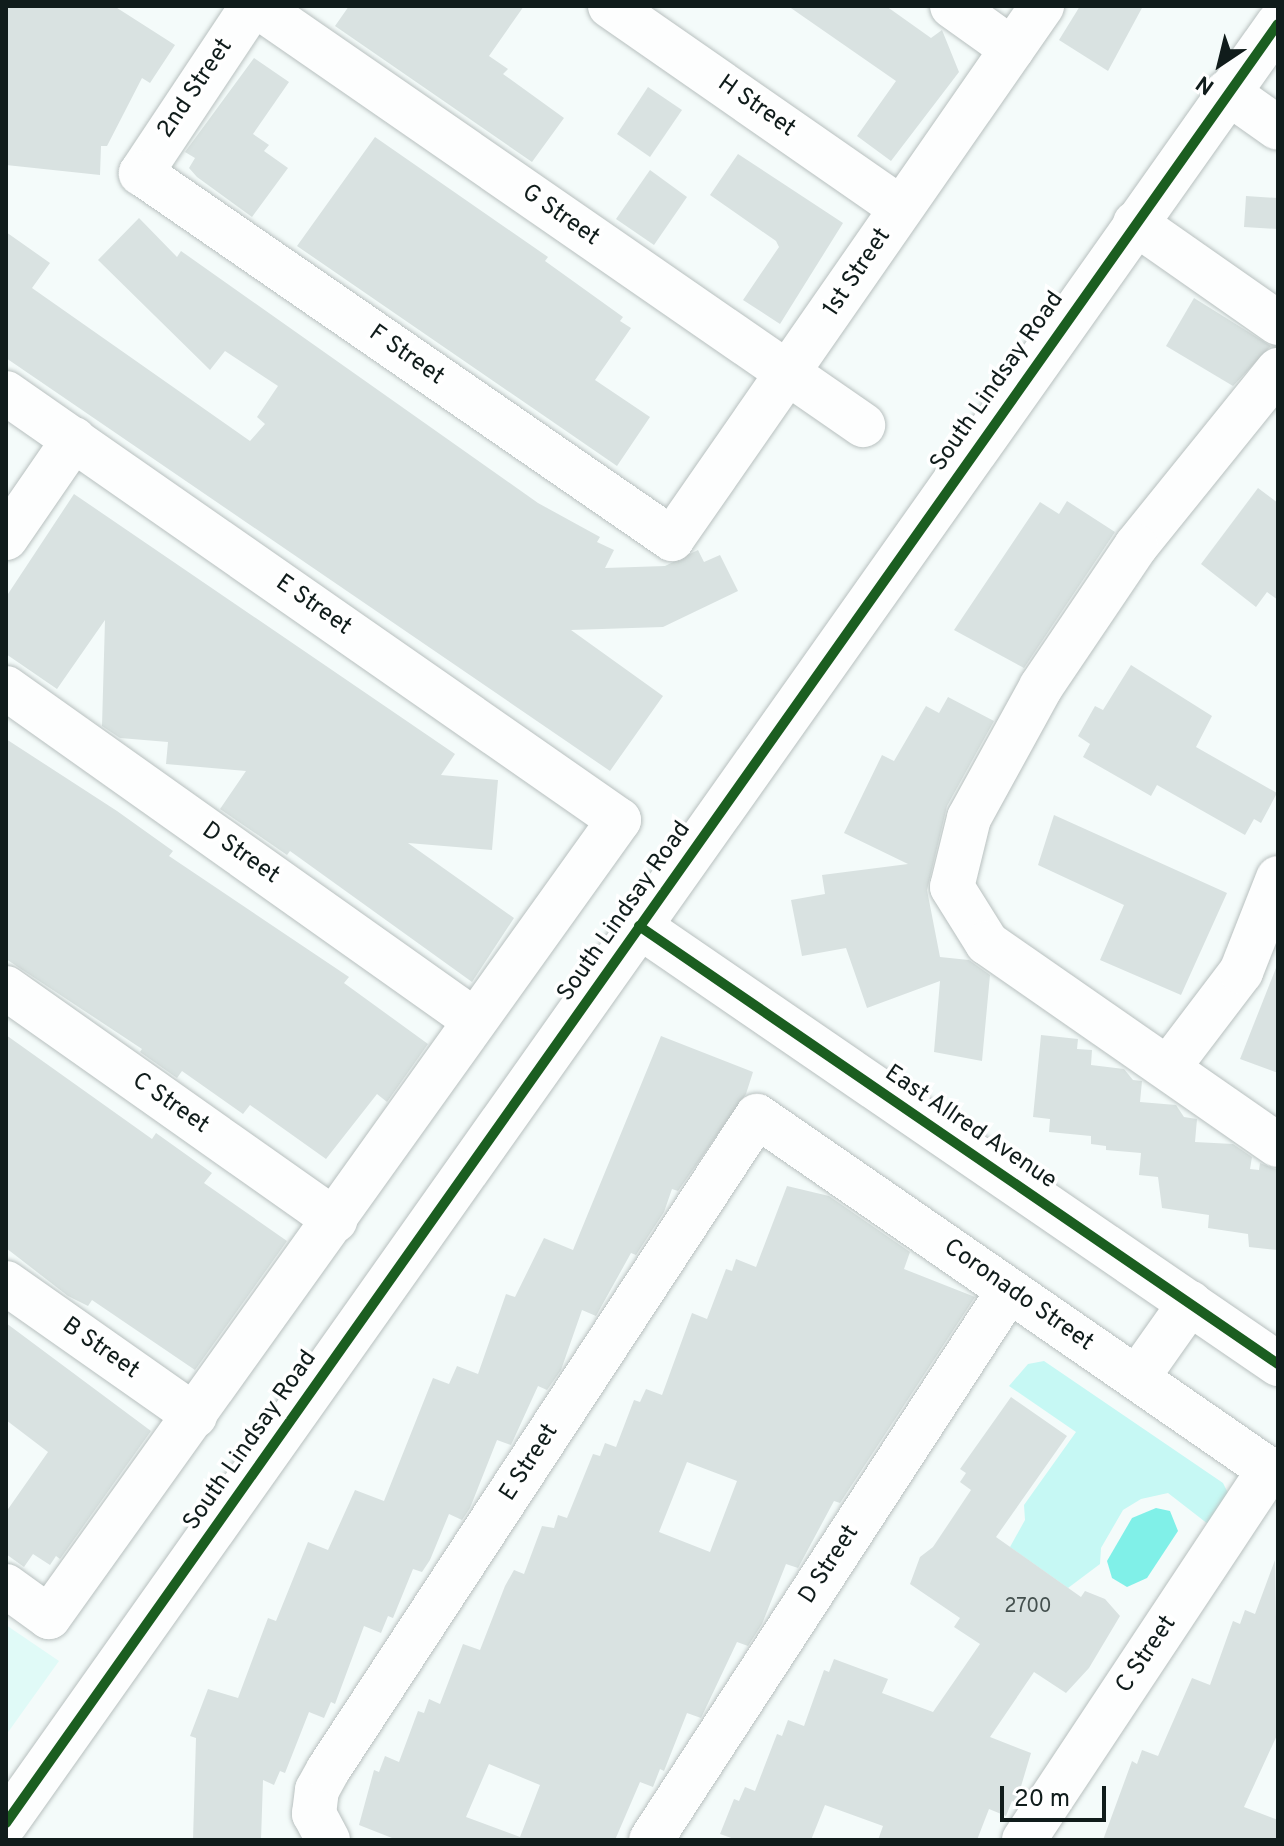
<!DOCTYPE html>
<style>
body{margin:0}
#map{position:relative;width:1284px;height:1846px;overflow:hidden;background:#f4fbfa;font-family:Overpass,sans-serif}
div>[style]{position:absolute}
.built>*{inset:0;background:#e0faf7}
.green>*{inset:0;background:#c6f8f4}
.water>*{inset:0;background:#80f0e8}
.building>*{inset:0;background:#d9e2e1}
.roads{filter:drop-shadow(0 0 2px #b8c0bf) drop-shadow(0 0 2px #b8c0bf)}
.minor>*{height:44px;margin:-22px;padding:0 22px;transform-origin:22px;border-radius:22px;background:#fdfefe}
.major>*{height:44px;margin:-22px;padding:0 22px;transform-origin:22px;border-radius:22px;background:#fdfefe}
.cycleway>*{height:10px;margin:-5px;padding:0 5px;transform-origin:5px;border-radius:5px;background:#1b5e20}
span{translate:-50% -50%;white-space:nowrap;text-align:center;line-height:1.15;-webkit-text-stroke:7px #fff;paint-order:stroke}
.number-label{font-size:20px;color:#44504e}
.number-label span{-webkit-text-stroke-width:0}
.street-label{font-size:24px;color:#101c1b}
.frame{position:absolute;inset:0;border:8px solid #101c1b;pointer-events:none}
.north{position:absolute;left:1180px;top:24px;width:80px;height:80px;-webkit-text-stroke:6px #fff;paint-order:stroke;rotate:215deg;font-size:22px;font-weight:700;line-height:32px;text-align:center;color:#101c1b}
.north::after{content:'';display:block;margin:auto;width:28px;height:36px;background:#101c1b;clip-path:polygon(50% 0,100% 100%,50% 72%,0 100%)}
.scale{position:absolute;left:1000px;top:1786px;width:106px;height:36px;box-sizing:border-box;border:4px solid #101c1b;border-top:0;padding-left:10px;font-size:24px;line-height:28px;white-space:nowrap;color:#101c1b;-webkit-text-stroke:6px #fff;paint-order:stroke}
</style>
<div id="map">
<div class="built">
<i style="clip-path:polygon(6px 1625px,59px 1661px,6px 1735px)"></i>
</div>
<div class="green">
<i style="clip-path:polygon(1044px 1361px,1223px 1483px,1231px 1499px,1217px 1531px,1168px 1493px,1141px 1499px,1123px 1510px,1101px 1548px,1100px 1564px,1068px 1588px,1010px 1547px,1025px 1520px,1024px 1505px,1076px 1432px,1009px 1386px,1028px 1364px)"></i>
</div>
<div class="water">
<i style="clip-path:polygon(1156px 1508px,1170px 1511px,1178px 1531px,1147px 1578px,1127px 1587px,1112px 1578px,1107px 1561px,1132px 1518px)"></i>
</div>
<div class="building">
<i style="clip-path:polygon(6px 6px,114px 6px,175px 45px,150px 83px,142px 78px,107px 146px,101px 146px,100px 175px,6px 165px)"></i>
<i style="clip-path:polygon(349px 6px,524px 6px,489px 56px,508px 69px,503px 74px,564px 118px,532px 162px,335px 26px)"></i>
<i style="clip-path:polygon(788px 6px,886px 6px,931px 38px,942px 30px,959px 72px,891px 161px,857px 136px,896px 81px)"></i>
<i style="clip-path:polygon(1080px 6px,1143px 6px,1108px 71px,1059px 40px)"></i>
<i style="clip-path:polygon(254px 58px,289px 82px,253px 134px,269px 145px,264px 151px,288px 168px,252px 217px,197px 177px,189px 168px,195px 158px,185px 152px)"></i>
<i style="clip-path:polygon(648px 87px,682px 110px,650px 157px,617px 134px)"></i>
<i style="clip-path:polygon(375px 137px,548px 257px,545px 261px,623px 317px,620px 321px,631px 328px,595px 380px,650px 417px,617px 466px,297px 246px)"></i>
<i style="clip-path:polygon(738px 154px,843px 223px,780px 324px,743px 300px,779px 247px,776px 241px,710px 195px)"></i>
<i style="clip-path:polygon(650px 170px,687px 197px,654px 245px,616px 219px)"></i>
<i style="clip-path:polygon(1246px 196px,1278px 198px,1278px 229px,1244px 227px)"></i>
<i style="clip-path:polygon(139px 218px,177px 257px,181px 251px,538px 503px,600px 537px,597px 542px,614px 550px,605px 568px,665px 566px,698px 550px,704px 562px,720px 555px,738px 591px,663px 627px,571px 630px,663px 696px,610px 771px,6px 358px,6px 232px,50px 263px,32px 288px,250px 441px,265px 424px,257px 417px,278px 386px,225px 351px,210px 370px,98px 260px)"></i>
<i style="clip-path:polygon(1194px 298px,1271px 346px,1233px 386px,1166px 346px)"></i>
<i style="clip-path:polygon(1258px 488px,1278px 503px,1278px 600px,1267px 592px,1256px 607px,1201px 564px)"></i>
<i style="clip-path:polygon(74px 494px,455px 754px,441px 775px,498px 780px,492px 850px,408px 843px,514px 918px,472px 982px,290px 851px,287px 855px,220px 809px,246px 771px,166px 764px,168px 742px,120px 738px,102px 726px,105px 620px,57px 689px,6px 654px,6px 597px)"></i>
<i style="clip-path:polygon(1067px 501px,1115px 532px,1024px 668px,954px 630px,1040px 502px,1059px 514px)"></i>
<i style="clip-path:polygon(1131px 665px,1212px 716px,1196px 747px,1277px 793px,1261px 823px,1254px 819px,1245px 835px,1157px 785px,1151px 796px,1083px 757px,1090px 744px,1078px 736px,1095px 706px,1103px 710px)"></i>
<i style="clip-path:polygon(948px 697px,994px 721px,947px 806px,927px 890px,940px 957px,969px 960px,990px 975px,982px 1061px,934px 1052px,940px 981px,867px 1008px,846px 948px,802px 956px,791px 900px,825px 894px,822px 875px,908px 864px,844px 833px,882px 755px,894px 761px,926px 706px,939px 713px)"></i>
<i style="clip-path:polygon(6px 739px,117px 811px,173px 851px,169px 856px,349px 977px,344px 983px,428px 1044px,387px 1102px,377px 1094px,326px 1159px,250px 1105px,243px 1114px,182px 1071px,177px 1078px,140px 1052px,142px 1049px,6px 959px)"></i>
<i style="clip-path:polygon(1054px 815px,1227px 893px,1181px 995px,1100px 960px,1124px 905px,1038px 865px)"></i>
<i style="clip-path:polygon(1276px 968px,1278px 968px,1278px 1073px,1240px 1059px)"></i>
<i style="clip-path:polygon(6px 1035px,152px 1139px,156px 1133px,212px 1173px,204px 1183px,287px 1241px,195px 1370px,92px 1300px,88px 1306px,68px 1296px,6px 1248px)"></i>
<i style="clip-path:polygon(1041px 1035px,1078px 1039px,1077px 1049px,1092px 1050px,1091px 1065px,1124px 1069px,1133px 1080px,1142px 1081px,1140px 1102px,1176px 1105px,1184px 1117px,1197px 1119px,1195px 1142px,1233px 1144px,1252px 1157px,1250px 1169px,1259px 1170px,1260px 1163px,1278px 1170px,1278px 1250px,1249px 1247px,1248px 1234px,1208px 1228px,1209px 1215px,1162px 1208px,1158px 1177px,1139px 1175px,1141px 1153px,1106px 1150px,1106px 1146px,1091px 1144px,1091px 1136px,1049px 1132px,1050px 1119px,1033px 1117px)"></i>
<i style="clip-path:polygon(661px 1036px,753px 1072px,746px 1094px,678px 1191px,672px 1189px,664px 1212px,636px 1255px,631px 1253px,596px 1316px,582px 1310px,561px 1370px,547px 1390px,538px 1386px,511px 1445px,497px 1440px,470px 1508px,462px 1520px,449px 1514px,430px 1560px,422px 1572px,413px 1569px,393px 1618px,388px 1616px,381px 1633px,364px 1626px,335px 1704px,331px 1702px,324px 1718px,309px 1712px,285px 1773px,280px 1771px,274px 1785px,263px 1780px,261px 1840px,193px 1840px,196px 1738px,190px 1736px,208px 1689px,238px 1698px,268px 1618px,276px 1621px,308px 1542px,328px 1550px,355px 1490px,384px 1501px,433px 1378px,449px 1384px,457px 1366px,478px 1374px,506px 1294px,515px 1297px,544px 1238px,573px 1250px)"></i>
<i style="clip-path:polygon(evenodd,787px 1186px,829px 1196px,910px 1252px,904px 1269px,975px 1297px,840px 1503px,834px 1501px,798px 1568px,786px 1564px,762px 1624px,748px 1646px,737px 1642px,701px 1718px,687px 1713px,664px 1771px,660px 1769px,653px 1787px,640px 1782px,615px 1840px,397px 1840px,359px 1825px,374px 1770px,379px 1772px,385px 1756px,399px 1762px,418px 1711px,424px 1713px,429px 1699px,440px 1704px,463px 1644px,480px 1650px,505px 1586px,514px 1570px,524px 1574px,542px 1526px,554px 1528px,558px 1515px,567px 1518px,593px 1454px,600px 1456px,605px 1443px,616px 1447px,634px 1400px,640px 1402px,646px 1389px,662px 1395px,692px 1313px,707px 1319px,726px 1269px,732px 1271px,736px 1259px,756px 1267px,787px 1186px,687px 1462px,737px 1481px,710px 1552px,659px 1532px,687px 1462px,787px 1186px,489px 1764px,540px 1785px,520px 1837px,466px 1817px,489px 1764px)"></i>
<i style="clip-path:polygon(6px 1323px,151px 1431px,60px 1559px,56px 1556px,50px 1565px,33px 1554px,24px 1567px,6px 1554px,6px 1512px,48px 1452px,6px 1420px)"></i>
<i style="clip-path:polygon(1011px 1397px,1067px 1436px,996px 1537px,1081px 1597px,1085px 1591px,1105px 1599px,1120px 1616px,1089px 1668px,1066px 1693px,1034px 1672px,990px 1737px,1031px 1753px,1016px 1803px,1012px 1801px,1006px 1816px,989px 1809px,977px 1840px,878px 1840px,883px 1826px,825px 1805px,811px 1840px,737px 1840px,720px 1834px,734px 1799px,739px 1801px,745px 1787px,755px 1791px,777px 1734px,782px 1736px,788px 1720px,804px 1726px,824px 1670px,829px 1672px,834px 1659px,888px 1679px,882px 1693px,933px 1712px,980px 1644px,954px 1627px,960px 1618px,910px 1584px,920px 1557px,933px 1547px,971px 1490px,960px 1482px,966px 1473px,960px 1469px)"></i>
<i style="clip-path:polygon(1275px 1560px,1278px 1733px,1244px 1807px,1278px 1820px,1278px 1840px,1103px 1840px,1132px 1761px,1137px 1764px,1142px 1750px,1158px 1756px,1192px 1678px,1210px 1685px,1233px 1621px,1240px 1624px,1245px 1610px,1255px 1614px)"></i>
</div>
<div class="roads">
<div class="minor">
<i style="left:252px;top:6px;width:201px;rotate:123.6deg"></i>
<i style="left:141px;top:173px;width:645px;rotate:34.58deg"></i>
<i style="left:672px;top:539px;width:649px;rotate:-55.23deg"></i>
<i style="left:257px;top:6px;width:737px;rotate:34.66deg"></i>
<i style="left:610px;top:6px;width:354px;rotate:34.8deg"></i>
<i style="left:952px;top:6px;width:74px;rotate:35.6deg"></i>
<i style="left:1227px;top:92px;width:62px;rotate:35.2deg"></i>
<i style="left:1135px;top:223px;width:174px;rotate:35deg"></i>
<i style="left:1278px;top:370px;width:226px;rotate:128.9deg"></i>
<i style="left:1136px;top:546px;width:170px;rotate:124deg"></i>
<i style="left:1041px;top:687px;width:149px;rotate:118.8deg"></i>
<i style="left:969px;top:818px;width:71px;rotate:103.8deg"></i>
<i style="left:952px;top:887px;width:66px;rotate:58deg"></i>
<i style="left:987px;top:943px;width:354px;rotate:34.8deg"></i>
<i style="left:6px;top:393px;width:747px;rotate:34.86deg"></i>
<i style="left:619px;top:820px;width:980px;rotate:125.57deg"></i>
<i style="left:49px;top:1617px;width:53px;rotate:-144.2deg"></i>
<i style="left:6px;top:538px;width:120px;rotate:-55.5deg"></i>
<i style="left:6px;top:688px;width:574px;rotate:35.35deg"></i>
<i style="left:639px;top:926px;width:775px;rotate:34.43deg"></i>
<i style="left:6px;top:988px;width:403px;rotate:35.2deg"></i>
<i style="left:1168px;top:1068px;width:121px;rotate:-52.8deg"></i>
<i style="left:1241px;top:972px;width:101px;rotate:-68.5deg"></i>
<i style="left:6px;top:1283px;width:231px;rotate:35.1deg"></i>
<i style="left:1137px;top:1378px;width:92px;rotate:-54.8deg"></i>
<i style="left:328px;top:1840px;width:30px;rotate:-118deg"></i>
<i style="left:314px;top:1814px;width:24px;rotate:-83deg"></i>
<i style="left:317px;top:1790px;width:23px;rotate:-61deg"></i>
<i style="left:328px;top:1770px;width:782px;rotate:-56.74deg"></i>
<i style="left:757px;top:1116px;width:633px;rotate:34.64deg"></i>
<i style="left:651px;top:1840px;width:656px;rotate:-56.94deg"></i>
<i style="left:1024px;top:1840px;width:444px;rotate:-56.5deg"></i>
</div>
<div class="major">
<i style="left:6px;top:1823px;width:2203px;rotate:-54.74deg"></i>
</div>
</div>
<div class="cycleway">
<i style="left:639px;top:926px;width:775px;rotate:34.43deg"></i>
<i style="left:6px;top:1823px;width:2203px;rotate:-54.74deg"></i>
</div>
<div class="number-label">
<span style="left:1028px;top:1607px">2700</span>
</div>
<div class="street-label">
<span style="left:196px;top:89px;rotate:-56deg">2nd Street</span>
<span style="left:756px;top:107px;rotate:35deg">H Street</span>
<span style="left:560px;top:216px;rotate:35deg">G Street</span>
<span style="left:858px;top:273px;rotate:-56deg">1st Street</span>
<span style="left:406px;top:356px;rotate:35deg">F Street</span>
<span style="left:998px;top:382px;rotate:-55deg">South Lindsay Road</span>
<span style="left:313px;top:606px;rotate:35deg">E Street</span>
<span style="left:240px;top:854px;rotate:35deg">D Street</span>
<span style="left:625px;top:912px;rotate:-55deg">South Lindsay Road</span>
<span style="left:170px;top:1104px;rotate:35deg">C Street</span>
<span style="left:970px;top:1128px;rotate:34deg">East Allred Avenue</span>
<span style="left:1018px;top:1296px;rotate:35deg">Coronado Street</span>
<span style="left:100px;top:1349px;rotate:35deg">B Street</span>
<span style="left:251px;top:1441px;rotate:-55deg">South Lindsay Road</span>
<span style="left:530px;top:1463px;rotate:-57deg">E Street</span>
<span style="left:830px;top:1565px;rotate:-57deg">D Street</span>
<span style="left:1147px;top:1655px;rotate:-56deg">C Street</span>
</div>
<div class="frame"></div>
<div class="north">N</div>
<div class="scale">20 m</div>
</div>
